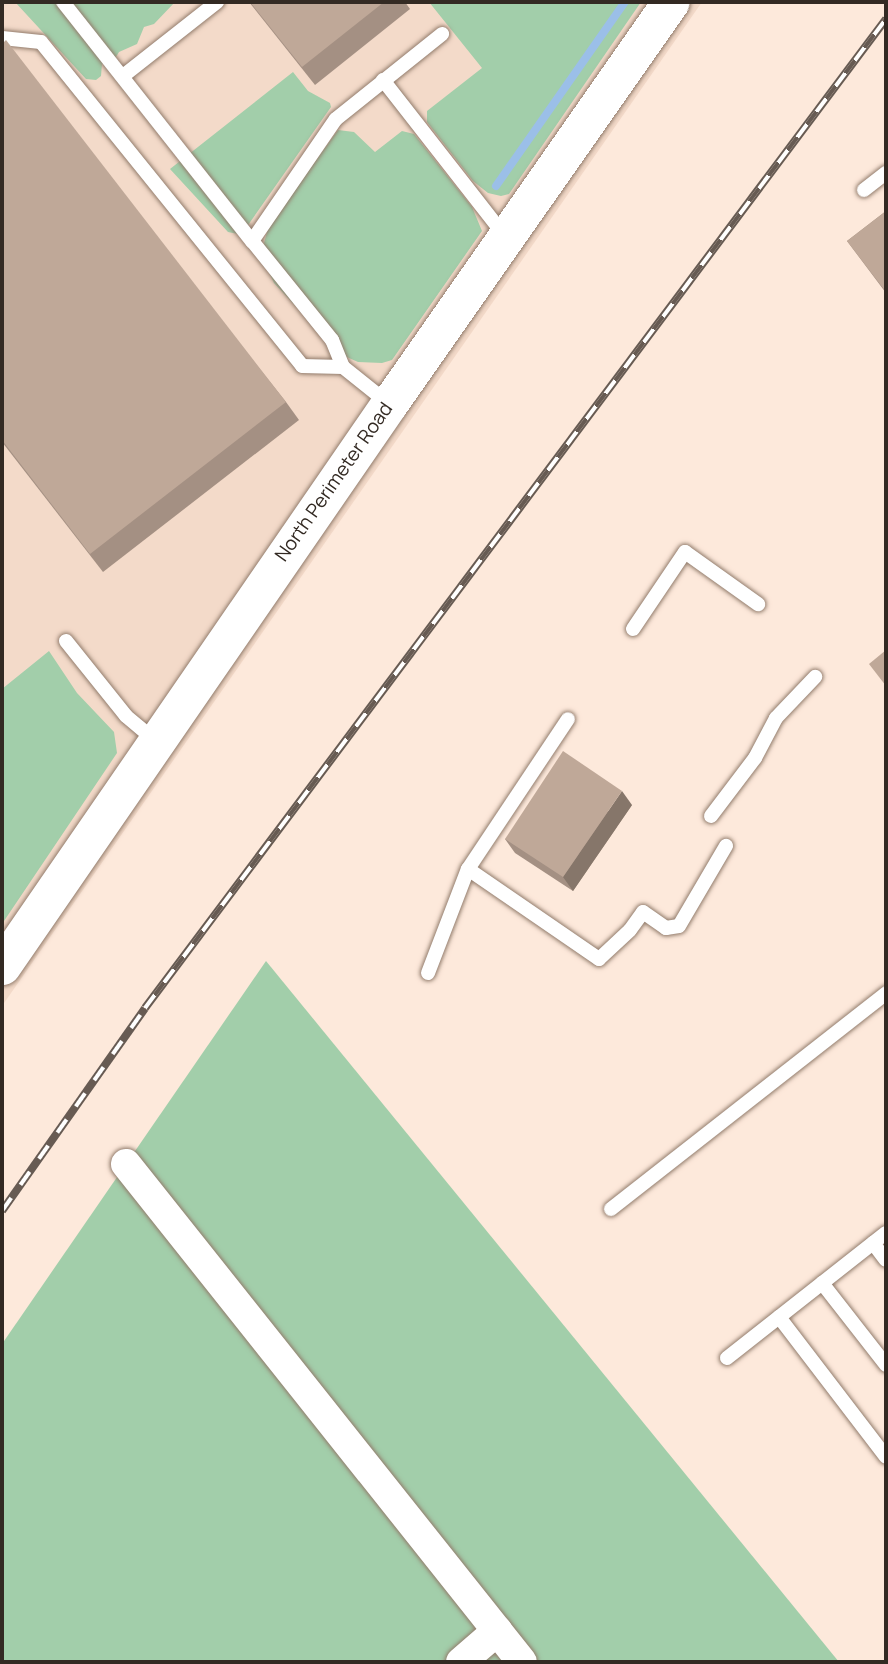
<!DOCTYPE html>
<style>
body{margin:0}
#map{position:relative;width:888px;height:1664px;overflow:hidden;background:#fde9db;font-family:Manrope,sans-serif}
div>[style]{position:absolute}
.built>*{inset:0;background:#f3dac9}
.green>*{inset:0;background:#a2ceaa}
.stream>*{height:8px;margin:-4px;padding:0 4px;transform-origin:4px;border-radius:4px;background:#9bbfe8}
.roads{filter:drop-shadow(0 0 2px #927c6c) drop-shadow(0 0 2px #927c6c)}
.service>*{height:14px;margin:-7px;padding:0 7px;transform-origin:7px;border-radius:7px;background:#fff}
.minor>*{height:30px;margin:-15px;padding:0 15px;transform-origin:15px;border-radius:15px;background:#fff}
.tertiary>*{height:37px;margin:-18.5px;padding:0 18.5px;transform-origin:18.5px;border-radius:18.5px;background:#fff}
.rail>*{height:8px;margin-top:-4px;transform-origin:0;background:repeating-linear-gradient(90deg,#fff 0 16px,#675b53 0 32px);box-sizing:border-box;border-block:2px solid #675b53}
.wall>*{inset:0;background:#a49083}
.shaded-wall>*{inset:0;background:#86766a}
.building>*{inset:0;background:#bfa898}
span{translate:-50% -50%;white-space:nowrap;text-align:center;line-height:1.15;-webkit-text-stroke:5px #fff;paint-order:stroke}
.street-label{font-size:19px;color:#332a23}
.frame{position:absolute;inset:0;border:4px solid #332a23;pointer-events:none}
</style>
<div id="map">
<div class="built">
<i style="clip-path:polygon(2px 2px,702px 2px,2px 1006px)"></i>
</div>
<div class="green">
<i style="clip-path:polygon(15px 2px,175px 2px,154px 24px,144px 27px,137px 44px,119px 52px,114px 60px,102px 64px,101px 76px,96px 80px,86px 79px)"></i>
<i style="clip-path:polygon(429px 2px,641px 2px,509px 194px,501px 196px,488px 193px,473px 181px,427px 122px,427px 111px,482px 68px)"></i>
<i style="clip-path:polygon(293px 72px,308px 91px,330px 103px,331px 107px,246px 228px,238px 234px,228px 232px,170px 169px)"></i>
<i style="clip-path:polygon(338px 130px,354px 132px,375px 152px,402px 131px,414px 134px,472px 207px,482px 231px,392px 360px,382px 363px,358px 362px,340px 354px,274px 283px,265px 264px,264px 243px,269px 225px)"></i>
<i style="clip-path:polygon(49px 651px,77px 693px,114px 732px,117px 753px,2px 924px,2px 689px)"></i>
<i style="clip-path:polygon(266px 961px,839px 1662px,2px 1662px,2px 1344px)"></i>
</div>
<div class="stream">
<i style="left:496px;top:186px;width:225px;rotate:-55deg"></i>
</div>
<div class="roads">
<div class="service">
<i style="left:63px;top:2px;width:305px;rotate:51.7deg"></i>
<i style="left:2px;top:38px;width:39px;rotate:6deg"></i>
<i style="left:41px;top:42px;width:416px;rotate:51.1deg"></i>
<i style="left:302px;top:366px;width:41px;rotate:1.4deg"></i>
<i style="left:123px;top:76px;width:120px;rotate:-38.2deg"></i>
<i style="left:383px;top:80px;width:198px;rotate:52deg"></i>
<i style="left:864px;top:190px;width:28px;rotate:-38deg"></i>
<i style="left:388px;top:403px;width:58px;rotate:-141.3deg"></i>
<i style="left:343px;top:367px;width:29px;rotate:-112deg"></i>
<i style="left:332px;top:340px;width:127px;rotate:-128.9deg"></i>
<i style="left:252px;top:241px;width:148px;rotate:-55.5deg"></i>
<i style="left:336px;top:119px;width:136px;rotate:-38.7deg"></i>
<i style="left:633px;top:629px;width:93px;rotate:-56deg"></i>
<i style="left:685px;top:552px;width:90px;rotate:35.5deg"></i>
<i style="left:66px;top:641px;width:96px;rotate:51.3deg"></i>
<i style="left:126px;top:716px;width:38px;rotate:40deg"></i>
<i style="left:711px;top:816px;width:73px;rotate:-52.8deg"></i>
<i style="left:755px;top:758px;width:45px;rotate:-62.3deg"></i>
<i style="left:776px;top:718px;width:57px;rotate:-46.4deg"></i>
<i style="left:468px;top:869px;width:180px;rotate:-56.3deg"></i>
<i style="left:428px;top:973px;width:111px;rotate:-69deg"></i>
<i style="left:468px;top:869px;width:159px;rotate:34.5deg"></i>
<i style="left:599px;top:959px;width:42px;rotate:-43.1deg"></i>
<i style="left:630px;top:930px;width:22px;rotate:-54deg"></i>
<i style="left:643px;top:912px;width:28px;rotate:35deg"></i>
<i style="left:666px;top:928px;width:13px;rotate:-9deg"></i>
<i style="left:679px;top:926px;width:93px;rotate:-59.6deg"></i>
<i style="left:611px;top:1209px;width:350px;rotate:-38.1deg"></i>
<i style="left:873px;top:1243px;width:21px;rotate:53deg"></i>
<i style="left:822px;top:1283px;width:104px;rotate:52deg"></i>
<i style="left:779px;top:1317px;width:176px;rotate:52.6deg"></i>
<i style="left:727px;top:1358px;width:202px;rotate:-38.2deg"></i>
</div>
<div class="minor">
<i style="left:126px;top:1164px;width:636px;rotate:51.51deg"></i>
<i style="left:461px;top:1662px;width:48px;rotate:-40.7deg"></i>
</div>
<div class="tertiary">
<i style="left:2px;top:966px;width:682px;rotate:-55.45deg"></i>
<i style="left:389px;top:404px;width:491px;rotate:-55deg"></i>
</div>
</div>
<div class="rail">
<i style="left:2px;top:1211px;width:248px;rotate:-54.8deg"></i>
<i style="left:145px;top:1008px;width:1236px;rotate:-53.16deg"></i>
</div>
<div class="wall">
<i style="clip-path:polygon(249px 2px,405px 2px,410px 9px,315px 85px)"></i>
<i style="clip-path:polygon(2px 44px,286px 402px,299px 420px,103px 572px,2px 442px)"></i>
<i style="clip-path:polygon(886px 211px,886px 293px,847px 241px)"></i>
<i style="clip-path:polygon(632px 805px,573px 891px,515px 853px,505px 839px)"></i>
</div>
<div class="shaded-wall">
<i style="clip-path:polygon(622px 791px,632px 805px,573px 891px,563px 877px)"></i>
</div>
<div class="building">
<i style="clip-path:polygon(250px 2px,384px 2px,302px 67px)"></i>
<i style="clip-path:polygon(6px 40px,286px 402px,90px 554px,2px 440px,2px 44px)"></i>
<i style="clip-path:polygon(886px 211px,886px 292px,847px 241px)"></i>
<i style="clip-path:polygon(886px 650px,886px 686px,869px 664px)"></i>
<i style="clip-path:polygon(563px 751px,622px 791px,563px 877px,505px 839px)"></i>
</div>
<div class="street-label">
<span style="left:334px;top:482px;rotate:-55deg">North Perimeter Road</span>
</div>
<div class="frame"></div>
</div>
